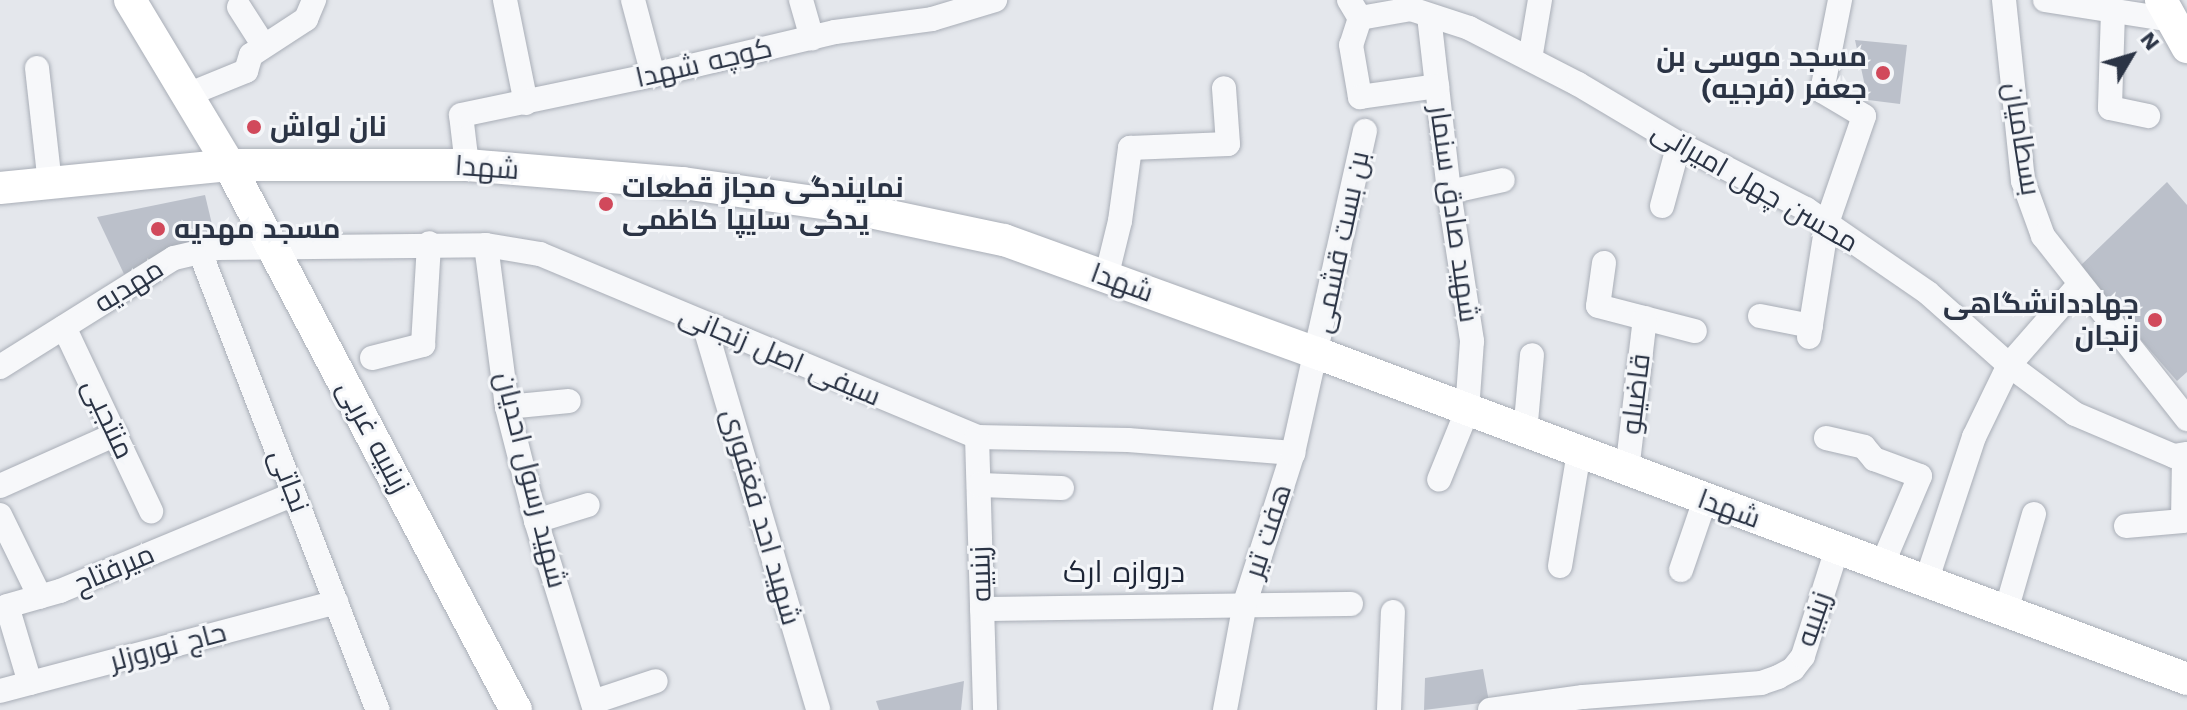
<!DOCTYPE html>
<meta charset="utf-8">
<style>
body{margin:0}
#map{position:relative;width:2187px;height:710px;overflow:hidden;background:#e4e7ec;font-family:"Work Sans",Cairo,sans-serif}
div>[style]{position:absolute}
.building>*{inset:0;background:#bbc0ca}
.roads{filter:drop-shadow(0 0 2px #a9aeb7) drop-shadow(0 0 2px #a9aeb7)}
.minor>*{height:24px;margin:-12px;padding:0 12px;transform-origin:12px;border-radius:12px;background:#f7f8fa}
.major>*{height:32px;margin:-16px;padding:0 16px;transform-origin:16px;border-radius:16px;background:#fff}
.dots>*{width:22px;height:22px;translate:-50% -50%;box-sizing:border-box;border:4px solid #f4f6f9;border-radius:50%}
span{translate:-50% -50%;white-space:nowrap;text-align:center;line-height:1.15;-webkit-text-stroke:6px #f4f6f9;paint-order:stroke}
.poi-label{font-size:28px;color:#2b3445;font-weight:700}
.right{translate:-100% -50%;text-align:right}
.left{translate:0 -50%;text-align:left}
.street-label{font-size:28px;color:#2b3445}
.neighbourhood-label{font-size:30px;color:#1d2536}
.north{position:absolute;left:2091px;top:16px;width:80px;height:80px;-webkit-text-stroke:6px #f4f6f9;paint-order:stroke;rotate:52deg;font-size:22px;font-weight:700;line-height:32px;text-align:center;color:#2b3445}
.north::after{content:'';display:block;margin:auto;width:28px;height:36px;background:#2b3445;clip-path:polygon(50% 0,100% 100%,50% 72%,0 100%)}
</style>
<div id="map">
<div class="building">
<i style="clip-path:polygon(1855px 40px,1907px 45px,1900px 104px,1868px 100px)"></i>
<i style="clip-path:polygon(2167px 182px,2187px 205px,2187px 372px,2177px 381px,2078px 268px)"></i>
<i style="clip-path:polygon(205px 195px,216px 241px,124px 274px,97px 217px)"></i>
<i style="clip-path:polygon(1483px 669px,1489px 702px,1424px 710px,1425px 678px)"></i>
<i style="clip-path:polygon(964px 681px,961px 710px,879px 710px,876px 701px)"></i>
</div>
<div class="roads">
<div class="minor">
<i style="left:505px;top:0;width:105px;rotate:78.5deg"></i>
<i style="left:633px;top:0;width:78px;rotate:75.1deg"></i>
<i style="left:801px;top:0;width:40px;rotate:74deg"></i>
<i style="left:1349px;top:0;width:21px;rotate:59deg"></i>
<i style="left:1360px;top:18px;width:52px;rotate:-10deg"></i>
<i style="left:1411px;top:9px;width:61px;rotate:18.1deg"></i>
<i style="left:1469px;top:28px;width:123px;rotate:27.2deg"></i>
<i style="left:1578px;top:84px;width:117px;rotate:30.7deg"></i>
<i style="left:1679px;top:144px;width:143px;rotate:27.1deg"></i>
<i style="left:1806px;top:209px;width:148px;rotate:34.5deg"></i>
<i style="left:1928px;top:293px;width:108px;rotate:41.6deg"></i>
<i style="left:2009px;top:365px;width:82px;rotate:36.6deg"></i>
<i style="left:2075px;top:414px;width:108px;rotate:23deg"></i>
<i style="left:2174px;top:456px;width:13px;rotate:-9deg"></i>
<i style="left:2004px;top:0;width:182px;rotate:84deg"></i>
<i style="left:2023px;top:181px;width:59px;rotate:70deg"></i>
<i style="left:2043px;top:236px;width:233px;rotate:51.8deg"></i>
<i style="left:2045px;top:0;width:129px;rotate:8.9deg"></i>
<i style="left:239px;top:7px;width:46px;rotate:57.3deg"></i>
<i style="left:2113px;top:11px;width:97px;rotate:91.8deg"></i>
<i style="left:2110px;top:108px;width:39px;rotate:12deg"></i>
<i style="left:1429px;top:16px;width:177px;rotate:83.5deg"></i>
<i style="left:1449px;top:192px;width:151px;rotate:81.2deg"></i>
<i style="left:1472px;top:341px;width:70px;rotate:94.1deg"></i>
<i style="left:1467px;top:411px;width:74px;rotate:112.1deg"></i>
<i style="left:1360px;top:18px;width:28px;rotate:108deg"></i>
<i style="left:1351px;top:45px;width:53px;rotate:80.2deg"></i>
<i style="left:1360px;top:97px;width:78px;rotate:-8.1deg"></i>
<i style="left:1530px;top:59px;width:60px;rotate:-80.4deg"></i>
<i style="left:37px;top:68px;width:116px;rotate:83.6deg"></i>
<i style="left:187px;top:95px;width:64px;rotate:-22.1deg"></i>
<i style="left:246px;top:71px;width:17px;rotate:-73deg"></i>
<i style="left:251px;top:55px;width:66px;rotate:-33.2deg"></i>
<i style="left:306px;top:19px;width:21px;rotate:-67deg"></i>
<i style="left:467px;top:165px;width:50px;rotate:-96.8deg"></i>
<i style="left:461px;top:115px;width:196px;rotate:-11.8deg"></i>
<i style="left:653px;top:75px;width:187px;rotate:-13.3deg"></i>
<i style="left:835px;top:32px;width:98px;rotate:-7.6deg"></i>
<i style="left:932px;top:19px;width:66px;rotate:-16.8deg"></i>
<i style="left:1449px;top:192px;width:55px;rotate:-12.5deg"></i>
<i style="left:1662px;top:206px;width:64px;rotate:-74.7deg"></i>
<i style="left:486px;top:245px;width:163px;rotate:82.6deg"></i>
<i style="left:507px;top:407px;width:118px;rotate:75.7deg"></i>
<i style="left:536px;top:521px;width:198px;rotate:72.7deg"></i>
<i style="left:200px;top:252px;width:491px;rotate:68.8deg"></i>
<i style="left:1604px;top:263px;width:43px;rotate:97.9deg"></i>
<i style="left:1598px;top:306px;width:100px;rotate:14.5deg"></i>
<i style="left:1106px;top:278px;width:59px;rotate:-76.2deg"></i>
<i style="left:1120px;top:221px;width:74px;rotate:-82.2deg"></i>
<i style="left:1130px;top:148px;width:98px;rotate:-2.3deg"></i>
<i style="left:1228px;top:144px;width:56px;rotate:-94.1deg"></i>
<i style="left:1760px;top:316px;width:52px;rotate:11.1deg"></i>
<i style="left:704px;top:324px;width:402px;rotate:73.5deg"></i>
<i style="left:64px;top:327px;width:204px;rotate:64.7deg"></i>
<i style="left:1809px;top:337px;width:115px;rotate:-81deg"></i>
<i style="left:1827px;top:223px;width:113px;rotate:-70.9deg"></i>
<i style="left:1864px;top:116px;width:49px;rotate:-149.2deg"></i>
<i style="left:1822px;top:91px;width:93px;rotate:-78.8deg"></i>
<i style="left:372px;top:358px;width:53px;rotate:-14.3deg"></i>
<i style="left:423px;top:345px;width:102px;rotate:-86.6deg"></i>
<i style="left:0;top:367px;width:205px;rotate:-32.1deg"></i>
<i style="left:174px;top:258px;width:44px;rotate:-13.1deg"></i>
<i style="left:217px;top:248px;width:269px;rotate:-0.6deg"></i>
<i style="left:486px;top:245px;width:55px;rotate:9.5deg"></i>
<i style="left:540px;top:254px;width:474px;rotate:22.7deg"></i>
<i style="left:977px;top:437px;width:151px;rotate:1.1deg"></i>
<i style="left:1128px;top:440px;width:166px;rotate:4.5deg"></i>
<i style="left:507px;top:407px;width:62px;rotate:-5.5deg"></i>
<i style="left:1525px;top:433px;width:78px;rotate:-84.9deg"></i>
<i style="left:977px;top:437px;width:273px;rotate:88.3deg"></i>
<i style="left:1826px;top:438px;width:39px;rotate:13deg"></i>
<i style="left:1864px;top:447px;width:16px;rotate:50deg"></i>
<i style="left:1874px;top:459px;width:49px;rotate:20.3deg"></i>
<i style="left:1920px;top:476px;width:97px;rotate:113.1deg"></i>
<i style="left:1627px;top:471px;width:154px;rotate:-83.3deg"></i>
<i style="left:979px;top:485px;width:83px;rotate:2.1deg"></i>
<i style="left:0;top:486px;width:127px;rotate:-24.1deg"></i>
<i style="left:0;top:515px;width:91px;rotate:64deg"></i>
<i style="left:536px;top:521px;width:54px;rotate:-17.1deg"></i>
<i style="left:2126px;top:526px;width:57px;rotate:-5deg"></i>
<i style="left:2183px;top:521px;width:66px;rotate:-89.1deg"></i>
<i style="left:1560px;top:566px;width:115px;rotate:-80.5deg"></i>
<i style="left:1681px;top:570px;width:74px;rotate:-71.1deg"></i>
<i style="left:1926px;top:582px;width:153px;rotate:-71.7deg"></i>
<i style="left:1974px;top:437px;width:80px;rotate:-64.1deg"></i>
<i style="left:2009px;top:365px;width:106px;rotate:-48.8deg"></i>
<i style="left:982px;top:609px;width:369px;rotate:-0.8deg"></i>
<i style="left:2006px;top:611px;width:101px;rotate:-73.9deg"></i>
<i style="left:30px;top:683px;width:80px;rotate:-106.6deg"></i>
<i style="left:7px;top:606px;width:55px;rotate:-15.8deg"></i>
<i style="left:60px;top:591px;width:253px;rotate:-22.5deg"></i>
<i style="left:0;top:691px;width:348px;rotate:-14.8deg"></i>
<i style="left:593px;top:702px;width:66px;rotate:-18.4deg"></i>
<i style="left:1225px;top:710px;width:109px;rotate:-79.4deg"></i>
<i style="left:1245px;top:603px;width:157px;rotate:-72.3deg"></i>
<i style="left:1293px;top:453px;width:330px;rotate:-77.4deg"></i>
<i style="left:1389px;top:710px;width:98px;rotate:-87.7deg"></i>
<i style="left:1490px;top:710px;width:94px;rotate:-8deg"></i>
<i style="left:1583px;top:697px;width:179px;rotate:-4.5deg"></i>
<i style="left:1761px;top:683px;width:18px;rotate:-19deg"></i>
<i style="left:1778px;top:677px;width:17px;rotate:-28deg"></i>
<i style="left:1793px;top:669px;width:16px;rotate:-52deg"></i>
<i style="left:1803px;top:656px;width:112px;rotate:-72.4deg"></i>
</div>
<div class="major">
<i style="left:130px;top:0;width:192px;rotate:59deg"></i>
<i style="left:229px;top:165px;width:616px;rotate:62.23deg"></i>
<i style="left:2161px;top:0;width:54px;rotate:61deg"></i>
<i style="left:0;top:188px;width:230px;rotate:-5.7deg"></i>
<i style="left:229px;top:165px;width:238px"></i>
<i style="left:467px;top:165px;width:217px;rotate:4.8deg"></i>
<i style="left:683px;top:183px;width:161px;rotate:8.2deg"></i>
<i style="left:842px;top:206px;width:166px;rotate:11.9deg"></i>
<i style="left:1004px;top:240px;width:333px;rotate:19.9deg"></i>
<i style="left:1317px;top:353px;width:929px;rotate:20.54deg"></i>
</div>
</div>
<div class="dots">
<i style="left:1883px;top:73px;background:#d1495b"></i>
<i style="left:254px;top:127px;background:#d1495b"></i>
<i style="left:606px;top:204px;background:#d1495b"></i>
<i style="left:158px;top:229px;background:#d1495b"></i>
<i style="left:2155px;top:320px;background:#d1495b"></i>
</div>
<div class="poi-label">
<span class="right" style="left:1867px;top:73px">مسجد موسی بن<br>جعفر (فرجیه)</span>
<span class="left" style="left:270px;top:127px">نان لواش</span>
<span class="left" style="left:622px;top:204px">نمایندگی مجاز قطعات<br>یدکی سایپا کاظمی</span>
<span class="left" style="left:174px;top:229px">مسجد مهدیه</span>
<span class="right" style="left:2139px;top:320px">جهاددانشگاهی<br>زنجان</span>
</div>
<div class="street-label">
<span style="left:704px;top:63px;rotate:-13deg">کوچه شهدا</span>
<span style="left:2022px;top:139px;rotate:81deg">بسطامیان</span>
<span style="left:487px;top:168px;rotate:4deg">شهدا</span>
<span style="left:1755px;top:187px;rotate:30deg">محسن چهل امیرانی</span>
<span style="left:1454px;top:214px;rotate:82deg">شهید صادق سنمار</span>
<span style="left:1341px;top:242px;rotate:-78deg">بن بست قشمی</span>
<span style="left:1122px;top:283px;rotate:20deg">شهدا</span>
<span style="left:129px;top:286px;rotate:-32deg">مهدیه</span>
<span style="left:780px;top:356px;rotate:23deg">سیفی اصل زنجانی</span>
<span style="left:1636px;top:394px;rotate:-83deg">قاضیلو</span>
<span style="left:108px;top:419px;rotate:65deg">منتجبی</span>
<span style="left:373px;top:437px;rotate:62deg">زینبیه غربی</span>
<span style="left:531px;top:480px;rotate:76deg">شهید رسول احدیان</span>
<span style="left:289px;top:481px;rotate:69deg">نجاتی</span>
<span style="left:1729px;top:509px;rotate:20deg">شهدا</span>
<span style="left:761px;top:517px;rotate:74deg">شهید احد فغفوری</span>
<span style="left:1268px;top:531px;rotate:-72deg">هفت تیر</span>
<span style="left:114px;top:569px;rotate:-23deg">میرفتاح</span>
<span style="left:981px;top:574px;rotate:-92deg">زینبیه</span>
<span style="left:1814px;top:619px;rotate:-71deg">زینبیه</span>
<span style="left:168px;top:647px;rotate:-15deg">حاج نوروزلر</span>
</div>
<div class="neighbourhood-label">
<span style="left:1124px;top:572px">دروازه ارک</span>
</div>
<div class="north">N</div>
</div>
